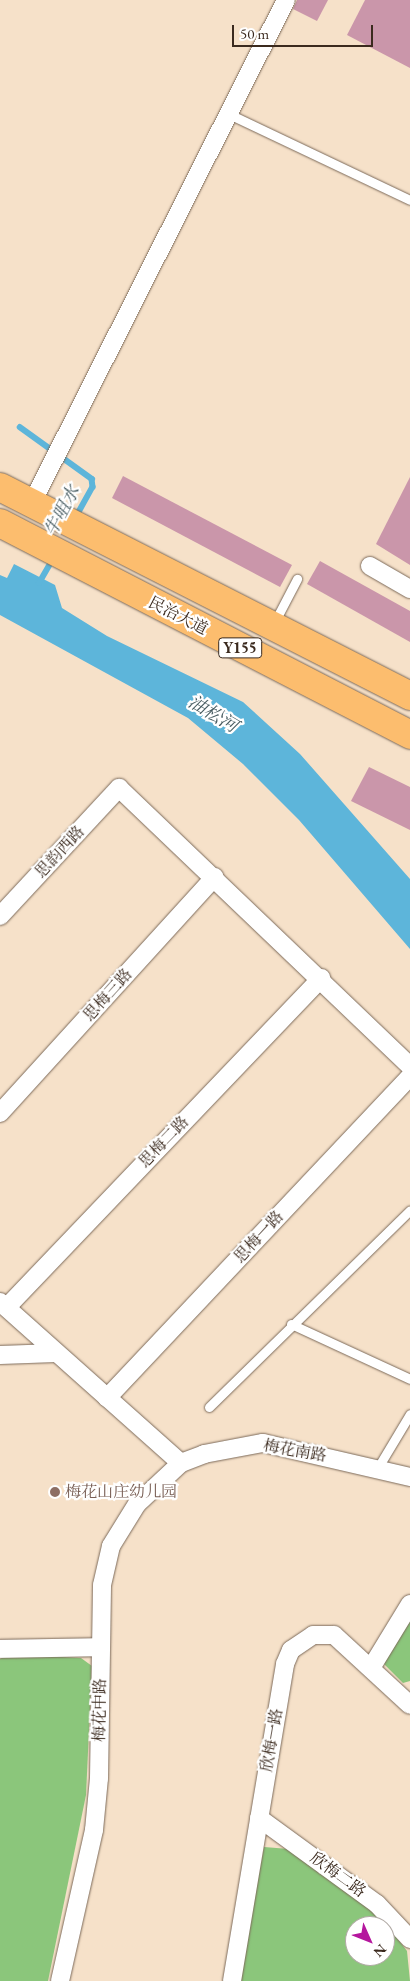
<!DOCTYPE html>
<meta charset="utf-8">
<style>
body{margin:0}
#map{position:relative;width:410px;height:1981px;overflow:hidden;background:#f6e1c9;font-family:"EB Garamond","Noto Serif SC",serif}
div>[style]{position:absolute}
.green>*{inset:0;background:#8bc67b}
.water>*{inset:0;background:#5db5da}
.stream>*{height:5.5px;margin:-2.75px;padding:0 2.75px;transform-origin:2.75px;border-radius:2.75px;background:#5db5da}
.building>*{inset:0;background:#ca96aa}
.roads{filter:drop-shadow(0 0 1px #7c6a5a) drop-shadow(0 0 1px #7c6a5a)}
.lane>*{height:9px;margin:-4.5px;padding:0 4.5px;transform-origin:4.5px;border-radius:4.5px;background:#fff}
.street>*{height:18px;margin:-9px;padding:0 9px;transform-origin:9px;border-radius:9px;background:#fff}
.primary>*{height:28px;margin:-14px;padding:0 14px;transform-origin:14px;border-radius:14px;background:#fcbd6e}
.dots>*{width:14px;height:14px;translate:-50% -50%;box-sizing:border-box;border:2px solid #fff;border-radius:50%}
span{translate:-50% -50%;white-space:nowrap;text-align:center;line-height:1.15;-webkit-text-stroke:4.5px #fff;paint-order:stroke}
.shield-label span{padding:1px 4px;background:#fff;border:1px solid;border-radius:4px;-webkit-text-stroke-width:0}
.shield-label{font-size:15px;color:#3b2a1e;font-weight:700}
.street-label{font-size:16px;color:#3b2a1e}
.education-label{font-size:16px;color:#785e54}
.left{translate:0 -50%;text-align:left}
.water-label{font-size:18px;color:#475b60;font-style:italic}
.north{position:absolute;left:345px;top:1916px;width:50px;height:50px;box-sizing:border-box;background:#fff;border:1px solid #b1aaa5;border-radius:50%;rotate:134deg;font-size:14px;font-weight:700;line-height:20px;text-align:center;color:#3b2a1e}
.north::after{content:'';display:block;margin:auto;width:18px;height:22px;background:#b5179e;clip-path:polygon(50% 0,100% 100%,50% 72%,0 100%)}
.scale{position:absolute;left:232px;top:25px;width:141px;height:22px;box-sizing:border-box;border:2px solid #3b2a1e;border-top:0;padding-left:6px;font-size:15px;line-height:18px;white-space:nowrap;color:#3b2a1e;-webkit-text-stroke:4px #fff;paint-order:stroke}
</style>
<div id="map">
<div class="green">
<i style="clip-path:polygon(410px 1613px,410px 1681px,403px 1683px,382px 1662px)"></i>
<i style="clip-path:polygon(8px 1654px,81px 1658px,92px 1666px,86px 1795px,48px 1981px,0 1981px,0 1659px)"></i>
<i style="clip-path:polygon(evenodd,264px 1847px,289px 1849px,380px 1916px,407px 1951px,410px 1981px,239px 1981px,264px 1847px,355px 1926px,385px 1926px,385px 1956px,355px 1956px,355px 1926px)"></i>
</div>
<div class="water">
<i style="clip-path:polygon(14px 564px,55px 585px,62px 608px,107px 636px,243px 702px,300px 754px,410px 879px,410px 949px,299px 820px,243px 764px,188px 718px,0 615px,0 575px,7px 578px)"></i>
</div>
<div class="stream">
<i style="left:20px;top:427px;width:89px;rotate:35.8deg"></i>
<i style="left:92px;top:479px;width:8px;rotate:83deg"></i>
<i style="left:93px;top:487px;width:35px;rotate:119deg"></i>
<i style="left:39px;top:583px;width:28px;rotate:-60deg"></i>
</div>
<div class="building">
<i style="clip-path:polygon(297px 0,328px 0,317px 21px,293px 9px)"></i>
<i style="clip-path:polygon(365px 0,410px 0,410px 68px,347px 35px)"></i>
<i style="clip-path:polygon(123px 476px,292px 565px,280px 587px,112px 498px)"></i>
<i style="clip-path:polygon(410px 477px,410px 565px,376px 544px)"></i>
<i style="clip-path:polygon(320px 561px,410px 611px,410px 642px,307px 584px)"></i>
<i style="clip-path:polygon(369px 767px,410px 787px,410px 830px,351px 801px)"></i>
</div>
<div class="roads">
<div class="lane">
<i style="left:229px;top:114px;width:200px;rotate:25.4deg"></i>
<i style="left:274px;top:623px;width:50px;rotate:-62.4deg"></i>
<i style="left:291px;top:1324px;width:131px;rotate:24.8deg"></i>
<i style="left:209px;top:1407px;width:281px;rotate:-44.4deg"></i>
<i style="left:377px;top:1469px;width:64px;rotate:-59deg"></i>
</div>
<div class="street">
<i style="left:32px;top:503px;width:563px;rotate:-63.21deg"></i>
<i style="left:370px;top:566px;width:46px;rotate:29.9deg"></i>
<i style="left:0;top:916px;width:175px;rotate:-47.1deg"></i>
<i style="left:119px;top:788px;width:402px;rotate:43.7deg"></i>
<i style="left:0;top:1113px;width:319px;rotate:-47.7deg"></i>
<i style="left:0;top:1302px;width:242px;rotate:41.7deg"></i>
<i style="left:7px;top:1307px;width:455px;rotate:-46.3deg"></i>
<i style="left:0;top:1355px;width:56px;rotate:-2deg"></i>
<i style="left:107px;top:1398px;width:442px;rotate:-46.7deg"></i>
<i style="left:0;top:1649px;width:101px;rotate:-1.1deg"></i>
<i style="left:371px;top:1668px;width:75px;rotate:-58.6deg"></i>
<i style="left:259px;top:1818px;width:146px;rotate:36.1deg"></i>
<i style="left:377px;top:1904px;width:48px;rotate:46.7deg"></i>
<i style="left:60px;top:1981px;width:155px;rotate:-77.3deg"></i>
<i style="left:94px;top:1830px;width:52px;rotate:-84.5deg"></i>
<i style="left:99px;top:1778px;width:193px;rotate:-89.1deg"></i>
<i style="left:102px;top:1585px;width:40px;rotate:-77deg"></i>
<i style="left:111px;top:1546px;width:49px;rotate:-58.2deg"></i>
<i style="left:137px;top:1504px;width:60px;rotate:-43deg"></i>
<i style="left:181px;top:1463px;width:25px;rotate:-21deg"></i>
<i style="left:204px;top:1454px;width:60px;rotate:-10.6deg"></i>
<i style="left:263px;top:1443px;width:151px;rotate:13deg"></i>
<i style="left:232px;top:1981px;width:321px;rotate:-80.5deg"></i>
<i style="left:285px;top:1664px;width:15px;rotate:-67deg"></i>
<i style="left:291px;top:1650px;width:27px;rotate:-34deg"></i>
<i style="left:313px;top:1635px;width:21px"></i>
<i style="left:334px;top:1635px;width:103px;rotate:42.6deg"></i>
</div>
<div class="primary">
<i style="left:0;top:487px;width:460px;rotate:27deg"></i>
<i style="left:0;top:523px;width:462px;rotate:27.3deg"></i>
</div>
</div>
<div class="dots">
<i style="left:55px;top:1492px;background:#8d6e63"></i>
</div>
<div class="shield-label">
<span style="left:240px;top:648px">Y155</span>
</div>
<div class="street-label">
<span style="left:178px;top:616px;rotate:27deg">民治大道</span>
<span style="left:60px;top:852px;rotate:-47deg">思韵西路</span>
<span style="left:108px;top:995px;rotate:-48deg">思梅三路</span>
<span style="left:164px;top:1142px;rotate:-46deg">思梅二路</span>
<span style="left:259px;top:1237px;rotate:-47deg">思梅一路</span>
<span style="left:295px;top:1451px;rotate:10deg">梅花南路</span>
<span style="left:100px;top:1710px;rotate:-89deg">梅花中路</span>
<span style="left:272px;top:1740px;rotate:-80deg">欣梅一路</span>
<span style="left:338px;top:1875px;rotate:36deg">欣梅二路</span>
</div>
<div class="education-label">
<span class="left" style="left:65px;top:1492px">梅花山庄幼儿园</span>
</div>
<div class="water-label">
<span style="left:62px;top:511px;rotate:-62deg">牛咀水</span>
<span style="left:213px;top:714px;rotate:31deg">油松河</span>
</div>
<div class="north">N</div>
<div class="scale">50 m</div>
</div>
